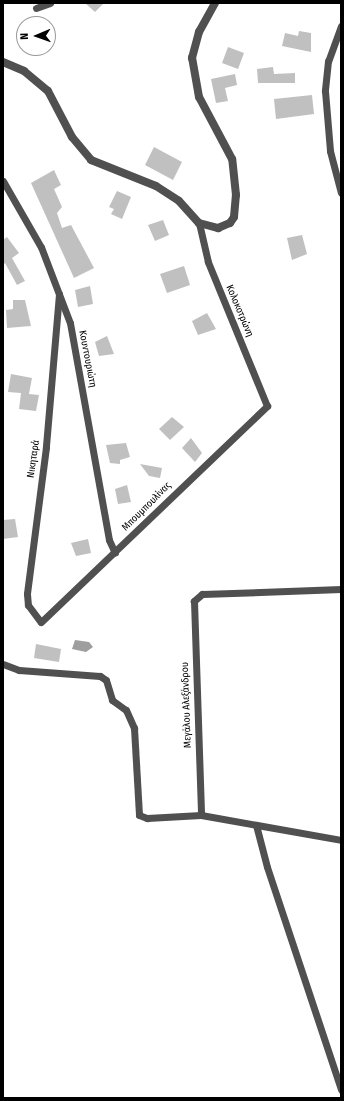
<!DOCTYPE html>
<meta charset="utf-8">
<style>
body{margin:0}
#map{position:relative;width:344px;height:1101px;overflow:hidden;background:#fff;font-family:"Fira Sans Condensed",sans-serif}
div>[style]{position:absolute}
.water>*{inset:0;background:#9e9e9e}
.building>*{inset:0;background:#c0c0c0}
.minor>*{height:7px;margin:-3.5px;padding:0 3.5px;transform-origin:3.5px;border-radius:3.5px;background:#505050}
.tertiary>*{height:8px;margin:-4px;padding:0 4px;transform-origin:4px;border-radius:4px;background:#505050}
span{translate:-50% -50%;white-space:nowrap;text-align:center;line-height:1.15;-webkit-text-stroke:3.5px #fff;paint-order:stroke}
.street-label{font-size:10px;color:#000}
.frame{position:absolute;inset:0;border:4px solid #000;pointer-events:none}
.north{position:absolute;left:16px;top:16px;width:40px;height:40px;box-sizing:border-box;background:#fff;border:1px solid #999;border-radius:50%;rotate:268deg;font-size:11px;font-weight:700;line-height:16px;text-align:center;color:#000}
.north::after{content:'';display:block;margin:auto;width:14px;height:18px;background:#000;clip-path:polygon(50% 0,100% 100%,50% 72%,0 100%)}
</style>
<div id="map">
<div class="water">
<i style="clip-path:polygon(75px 640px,89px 642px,93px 647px,86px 652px,72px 649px)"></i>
</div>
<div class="building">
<i style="clip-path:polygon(85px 3px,104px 3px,95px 12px)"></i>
<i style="clip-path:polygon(299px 31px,311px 33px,311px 52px,282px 46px,285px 33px,298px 36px)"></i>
<i style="clip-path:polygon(228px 47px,244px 53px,238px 69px,222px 63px)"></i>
<i style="clip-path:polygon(273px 67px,274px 74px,295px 73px,295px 83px,258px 83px,257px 69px)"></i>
<i style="clip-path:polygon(235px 74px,237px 85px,225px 88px,228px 101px,216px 103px,211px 79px)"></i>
<i style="clip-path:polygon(312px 95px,314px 114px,276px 119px,274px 99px)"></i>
<i style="clip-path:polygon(154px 147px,182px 162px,173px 180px,145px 165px)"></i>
<i style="clip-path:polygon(54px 170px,61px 185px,54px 189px,62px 207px,57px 213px,62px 228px,71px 225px,94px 268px,74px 278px,31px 183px)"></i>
<i style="clip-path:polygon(117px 191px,131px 197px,122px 219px,111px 214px,114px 209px,109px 207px)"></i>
<i style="clip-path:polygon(163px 220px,169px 235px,155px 241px,148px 225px)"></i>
<i style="clip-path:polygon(302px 235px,307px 254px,292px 260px,287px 238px)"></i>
<i style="clip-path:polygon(7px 237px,19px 253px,12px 258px,25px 281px,17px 285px,5px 263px,3px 265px,3px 240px)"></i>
<i style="clip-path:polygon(184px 266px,190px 285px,167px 293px,160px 274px)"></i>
<i style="clip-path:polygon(90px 286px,93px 304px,78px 307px,75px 290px)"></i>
<i style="clip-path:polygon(13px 300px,25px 300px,31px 326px,7px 328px,6px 310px,13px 309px)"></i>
<i style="clip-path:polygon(207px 313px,216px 329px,198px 335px,192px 321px)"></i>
<i style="clip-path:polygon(107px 336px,114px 354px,99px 356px,95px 342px)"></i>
<i style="clip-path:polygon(11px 374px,32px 378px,29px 394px,39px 395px,36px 411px,19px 409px,21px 393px,8px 392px)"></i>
<i style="clip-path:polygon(172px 417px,184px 427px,170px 440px,159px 429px)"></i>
<i style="clip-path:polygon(191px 438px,202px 453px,195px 462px,182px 448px)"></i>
<i style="clip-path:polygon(126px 443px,130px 457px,120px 460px,120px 464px,110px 463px,106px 445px)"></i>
<i style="clip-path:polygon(140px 464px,162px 468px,160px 478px,149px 476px)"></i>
<i style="clip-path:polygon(127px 485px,131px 502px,118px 504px,115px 489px)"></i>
<i style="clip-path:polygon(15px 519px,18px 537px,3px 539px,3px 520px)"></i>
<i style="clip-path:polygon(88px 539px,91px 553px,76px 556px,71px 543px)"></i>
<i style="clip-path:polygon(36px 644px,61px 649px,59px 662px,34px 658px)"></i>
</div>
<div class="minor">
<i style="left:36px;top:8px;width:15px;rotate:-20deg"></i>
<i style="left:341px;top:26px;width:37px;rotate:110deg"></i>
<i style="left:328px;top:61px;width:30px;rotate:96deg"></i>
<i style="left:325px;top:91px;width:60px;rotate:85.2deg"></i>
<i style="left:330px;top:151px;width:43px;rotate:75.3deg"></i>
<i style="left:3px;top:181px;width:76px;rotate:60.1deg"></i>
<i style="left:41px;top:247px;width:81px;rotate:69.1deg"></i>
<i style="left:70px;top:323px;width:220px;rotate:79.8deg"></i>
<i style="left:109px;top:540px;width:14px;rotate:65deg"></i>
<i style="left:59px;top:294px;width:154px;rotate:94.9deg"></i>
<i style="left:46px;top:447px;width:148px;rotate:97.4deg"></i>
<i style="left:27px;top:594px;width:11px;rotate:85deg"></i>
<i style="left:28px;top:605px;width:21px;rotate:53deg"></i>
<i style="left:41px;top:622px;width:313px;rotate:-43.7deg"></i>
<i style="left:267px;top:406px;width:156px;rotate:-112.3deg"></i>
<i style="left:208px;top:262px;width:40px;rotate:-103deg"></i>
<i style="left:341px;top:589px;width:139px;rotate:177.9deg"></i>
<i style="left:202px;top:594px;width:11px;rotate:139deg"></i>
<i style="left:194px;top:601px;width:214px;rotate:88.1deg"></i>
<i style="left:201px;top:815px;width:142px;rotate:10.1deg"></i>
<i style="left:3px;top:664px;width:17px;rotate:21deg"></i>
<i style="left:19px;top:670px;width:81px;rotate:4.2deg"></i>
<i style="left:100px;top:676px;width:7px;rotate:34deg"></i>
<i style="left:106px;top:680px;width:21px;rotate:73deg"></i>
<i style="left:112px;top:700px;width:17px;rotate:36deg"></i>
<i style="left:126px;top:710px;width:20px;rotate:66deg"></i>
<i style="left:134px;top:728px;width:87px;rotate:86.7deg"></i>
<i style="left:139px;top:815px;width:9px;rotate:21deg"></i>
<i style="left:147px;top:818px;width:54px;rotate:-3.2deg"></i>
<i style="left:256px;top:825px;width:43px;rotate:75.3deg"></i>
<i style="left:267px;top:867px;width:235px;rotate:71.6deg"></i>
</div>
<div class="tertiary">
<i style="left:3px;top:62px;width:23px;rotate:23deg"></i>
<i style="left:24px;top:71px;width:31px;rotate:40deg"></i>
<i style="left:48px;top:91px;width:52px;rotate:62.4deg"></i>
<i style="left:72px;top:137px;width:30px;rotate:50deg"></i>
<i style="left:91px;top:160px;width:70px;rotate:21.8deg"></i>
<i style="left:156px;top:186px;width:27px;rotate:33deg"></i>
<i style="left:179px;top:201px;width:30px;rotate:48deg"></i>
<i style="left:199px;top:223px;width:20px;rotate:15deg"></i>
<i style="left:218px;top:228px;width:13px;rotate:-23deg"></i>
<i style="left:230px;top:223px;width:7px;rotate:-56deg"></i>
<i style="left:234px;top:217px;width:22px;rotate:-85deg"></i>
<i style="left:236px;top:195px;width:36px;rotate:-96deg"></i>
<i style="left:232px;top:159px;width:70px;rotate:-118deg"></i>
<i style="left:199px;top:97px;width:40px;rotate:-100deg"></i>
<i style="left:192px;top:58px;width:27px;rotate:-75deg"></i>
<i style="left:199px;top:32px;width:33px;rotate:-61deg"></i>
</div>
<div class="street-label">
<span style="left:239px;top:311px;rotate:67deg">Κολοκοτρώνη</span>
<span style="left:87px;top:359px;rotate:79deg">Κουντουριώτη</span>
<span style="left:34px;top:459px;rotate:-82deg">Νικηταρά</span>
<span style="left:147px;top:507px;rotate:-45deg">Μπουμπουλίνας</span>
<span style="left:187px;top:705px;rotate:-92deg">Μεγάλου Αλεξάνδρου</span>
</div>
<div class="frame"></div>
<div class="north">N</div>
</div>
